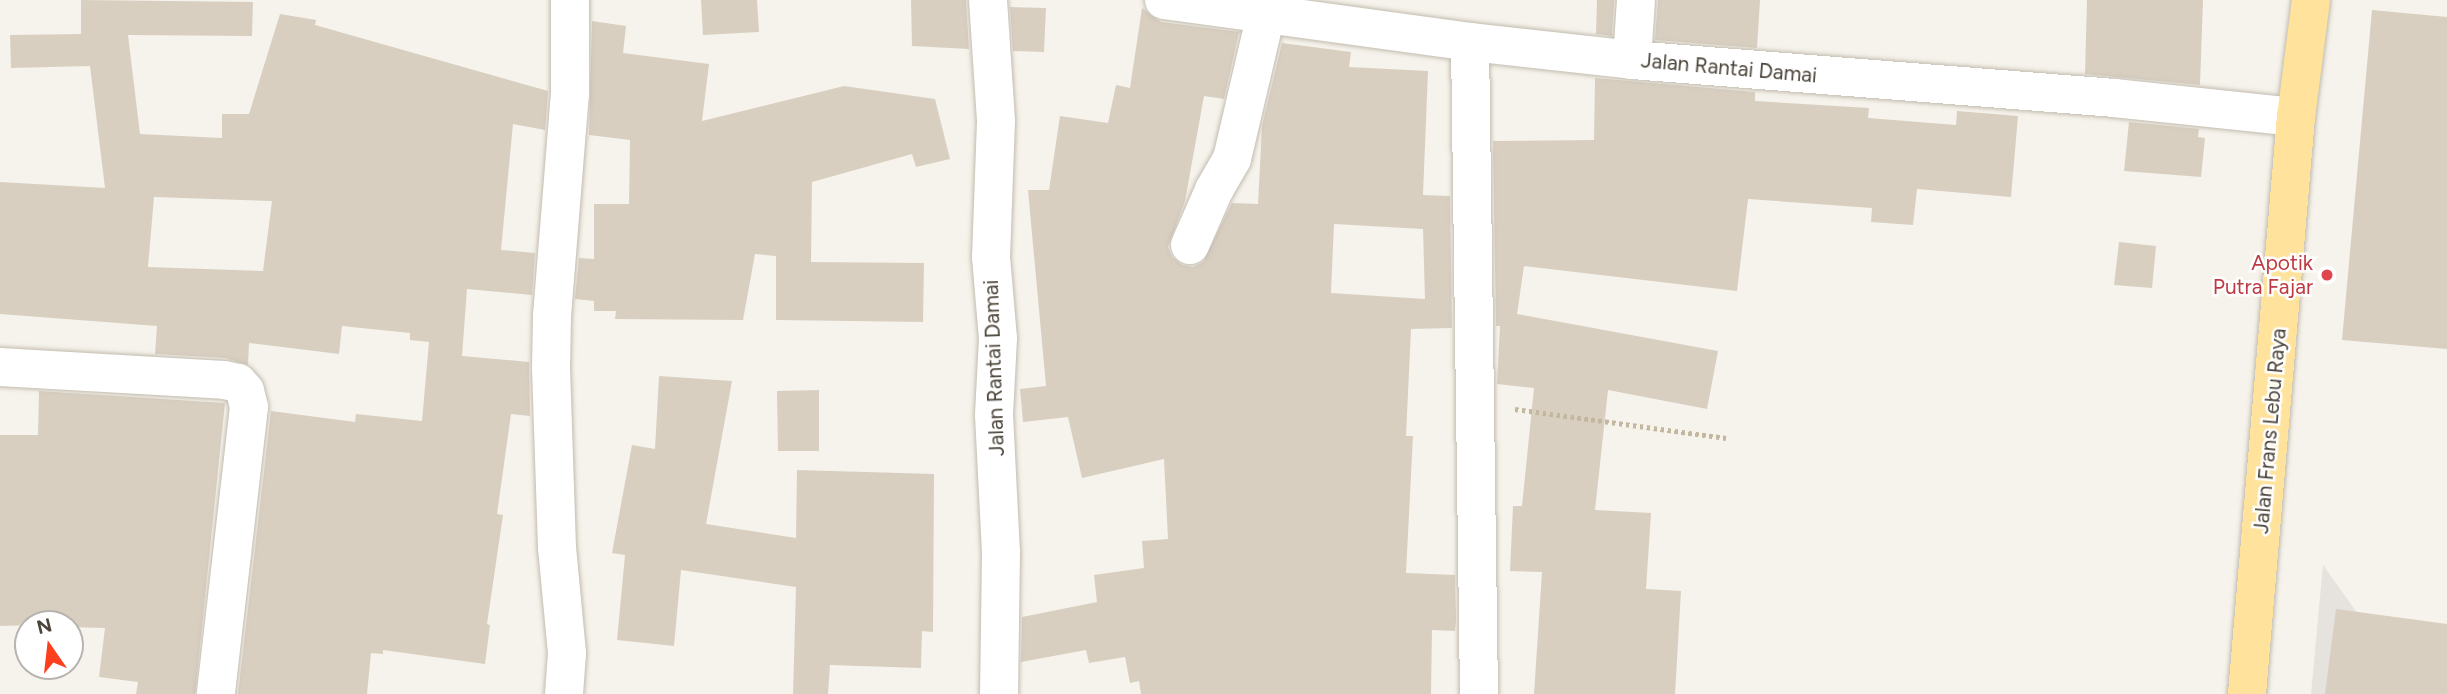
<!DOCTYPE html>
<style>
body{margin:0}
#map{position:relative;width:2447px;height:694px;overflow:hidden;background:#f6f3ec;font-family:Figtree,sans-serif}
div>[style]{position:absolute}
.industrial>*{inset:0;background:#e6e2dd}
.building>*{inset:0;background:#d8cfc1}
.path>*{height:4.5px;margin-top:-2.25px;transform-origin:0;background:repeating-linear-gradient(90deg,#c4b79f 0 3.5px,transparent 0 7px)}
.roads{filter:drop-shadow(0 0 2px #c2bbae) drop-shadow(0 0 2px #c2bbae)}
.minor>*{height:38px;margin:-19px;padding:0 19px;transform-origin:19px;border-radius:19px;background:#fff}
.major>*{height:38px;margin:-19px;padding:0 19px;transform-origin:19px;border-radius:19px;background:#ffe39c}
.dots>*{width:19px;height:19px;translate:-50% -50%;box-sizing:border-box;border:4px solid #fff;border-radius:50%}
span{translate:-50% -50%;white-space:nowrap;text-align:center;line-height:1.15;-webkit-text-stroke:5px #fff;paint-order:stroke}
.street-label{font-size:21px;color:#4b4439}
.health-label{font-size:21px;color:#be3a42}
.right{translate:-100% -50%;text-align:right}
.north{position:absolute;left:14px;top:610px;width:70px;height:70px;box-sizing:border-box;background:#fff;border:2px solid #b7b4b0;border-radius:50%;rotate:346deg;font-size:19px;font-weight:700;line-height:28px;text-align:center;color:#4b4439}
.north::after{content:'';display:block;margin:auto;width:24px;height:32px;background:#fc3f1d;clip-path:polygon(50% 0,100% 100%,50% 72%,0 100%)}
</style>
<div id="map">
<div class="industrial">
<i style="clip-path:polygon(2323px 565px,2415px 694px,2311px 694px)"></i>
</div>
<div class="building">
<i style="clip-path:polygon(evenodd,81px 0,253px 2px,252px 36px,128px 35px,140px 134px,222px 138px,222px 114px,249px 114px,280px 14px,316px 20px,315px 25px,548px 91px,545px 130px,513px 124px,501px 250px,535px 253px,532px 295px,467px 289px,462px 356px,529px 362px,530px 416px,511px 414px,497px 514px,503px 515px,487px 624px,490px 625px,485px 664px,383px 650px,383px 654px,371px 653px,367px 694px,238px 694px,271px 411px,355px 422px,356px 414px,422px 421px,429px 342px,410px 340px,410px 333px,342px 326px,339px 354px,249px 343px,248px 365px,225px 358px,155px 354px,157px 326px,0 314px,0 182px,105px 188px,90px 66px,11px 68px,10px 35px,81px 34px,81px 0,154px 197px,272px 201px,263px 271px,148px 267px,154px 197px)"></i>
<i style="clip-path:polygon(701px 0,757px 0,759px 32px,703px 35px)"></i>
<i style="clip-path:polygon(911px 0,966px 0,969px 49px,912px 46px)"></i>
<i style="clip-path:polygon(1597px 0,1614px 0,1612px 36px,1596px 34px)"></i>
<i style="clip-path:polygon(1658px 0,1760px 0,1757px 48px,1655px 40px)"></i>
<i style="clip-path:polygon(2087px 0,2203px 0,2200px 85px,2085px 74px)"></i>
<i style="clip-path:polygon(1010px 7px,1046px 8px,1044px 52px,1013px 51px)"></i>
<i style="clip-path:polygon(evenodd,1142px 8px,1161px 22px,1239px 32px,1224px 99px,1204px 96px,1185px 201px,1168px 247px,1172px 257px,1182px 265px,1193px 267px,1203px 262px,1232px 203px,1258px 204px,1262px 126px,1282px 43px,1351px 52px,1349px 67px,1428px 71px,1423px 195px,1450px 196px,1452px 328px,1411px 329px,1406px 436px,1413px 436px,1406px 573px,1455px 575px,1456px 620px,1455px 631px,1432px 630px,1431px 694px,1141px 694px,1139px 681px,1130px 683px,1125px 657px,1089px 663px,1086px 650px,1021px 662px,1022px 617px,1097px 602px,1094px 575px,1144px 568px,1142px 541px,1168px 539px,1164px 459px,1082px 478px,1068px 417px,1023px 422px,1020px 389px,1046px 386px,1028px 190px,1049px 190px,1060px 116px,1108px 123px,1116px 85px,1130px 88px,1142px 8px,1334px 224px,1423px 229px,1425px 299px,1331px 293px,1334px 224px)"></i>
<i style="clip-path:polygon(2372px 10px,2447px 17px,2447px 349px,2342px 340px)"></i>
<i style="clip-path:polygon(592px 21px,626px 26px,623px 53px,709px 64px,702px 121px,844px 86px,935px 99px,950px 159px,916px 167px,912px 154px,812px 182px,811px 262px,924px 263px,923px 322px,776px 320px,776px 256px,755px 254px,743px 320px,615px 319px,616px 311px,594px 311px,594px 301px,575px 299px,579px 258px,594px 259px,594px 204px,629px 204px,630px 140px,589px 135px)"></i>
<i style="clip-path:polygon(1595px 78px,1755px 92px,1755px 101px,1869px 108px,1868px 118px,1956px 125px,1957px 111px,2018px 116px,2011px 197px,1917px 189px,1913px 225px,1871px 222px,1872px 208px,1748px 199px,1737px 291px,1524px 266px,1517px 314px,1718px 351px,1707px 409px,1608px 390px,1595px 510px,1651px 513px,1646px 589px,1681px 591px,1675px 694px,1534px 694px,1542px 572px,1510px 571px,1513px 506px,1522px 506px,1534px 388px,1497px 384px,1500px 326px,1496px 326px,1493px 141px,1594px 140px)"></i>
<i style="clip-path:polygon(2129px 122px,2199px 129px,2198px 137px,2205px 138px,2201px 177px,2124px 171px)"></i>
<i style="clip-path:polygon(2119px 242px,2156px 246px,2152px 288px,2114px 285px)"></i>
<i style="clip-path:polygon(659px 376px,732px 381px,706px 524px,796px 538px,797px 470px,934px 474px,933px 632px,922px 631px,921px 668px,830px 665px,828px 694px,793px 694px,796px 587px,681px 570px,674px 646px,617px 640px,625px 555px,612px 553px,632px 445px,655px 449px)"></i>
<i style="clip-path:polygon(819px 390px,819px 451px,778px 451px,777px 391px)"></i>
<i style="clip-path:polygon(39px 391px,225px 403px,195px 694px,136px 694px,138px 682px,99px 677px,105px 628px,70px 627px,70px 624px,0 626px,0 435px,38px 435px)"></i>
<i style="clip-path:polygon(2336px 609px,2447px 624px,2447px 694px,2325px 694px)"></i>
</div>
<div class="path">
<i style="left:1515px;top:409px;width:213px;rotate:7.8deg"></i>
</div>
<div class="roads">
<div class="minor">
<i style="left:988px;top:0;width:121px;rotate:86.2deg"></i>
<i style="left:996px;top:121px;width:136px;rotate:92.1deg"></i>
<i style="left:991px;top:257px;width:81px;rotate:85.1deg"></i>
<i style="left:998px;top:338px;width:77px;rotate:93deg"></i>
<i style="left:994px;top:415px;width:137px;rotate:87.1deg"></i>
<i style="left:1001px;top:552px;width:142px;rotate:90.8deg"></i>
<i style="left:1164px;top:0;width:309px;rotate:7.8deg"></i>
<i style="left:1470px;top:42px;width:163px;rotate:6.3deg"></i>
<i style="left:1632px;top:60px;width:483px;rotate:4.5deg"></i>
<i style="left:2114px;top:98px;width:183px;rotate:6deg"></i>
<i style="left:1470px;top:42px;width:652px;rotate:89.21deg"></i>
<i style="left:1632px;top:60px;width:60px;rotate:-86.2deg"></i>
<i style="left:1190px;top:245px;width:60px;rotate:-66.4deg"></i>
<i style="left:1214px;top:190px;width:36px;rotate:-60deg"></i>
<i style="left:1232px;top:159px;width:149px;rotate:-76.8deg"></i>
<i style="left:0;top:367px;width:224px;rotate:3.3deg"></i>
<i style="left:224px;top:380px;width:14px;rotate:12deg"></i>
<i style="left:238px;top:383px;width:11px;rotate:49deg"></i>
<i style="left:245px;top:391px;width:16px;rotate:76deg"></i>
<i style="left:249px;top:407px;width:289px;rotate:96.6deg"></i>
<i style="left:564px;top:694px;width:41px;rotate:-85.8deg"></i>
<i style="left:567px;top:653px;width:105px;rotate:-95.4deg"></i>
<i style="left:557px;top:548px;width:179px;rotate:-91.9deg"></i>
<i style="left:551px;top:369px;width:53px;rotate:-88.9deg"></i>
<i style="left:552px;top:316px;width:223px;rotate:-85.4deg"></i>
<i style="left:570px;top:94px;width:94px;rotate:-90deg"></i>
</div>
<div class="major">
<i style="left:2247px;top:694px;width:579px;rotate:-85.15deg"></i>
<i style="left:2296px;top:117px;width:118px;rotate:-82.7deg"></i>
</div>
</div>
<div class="dots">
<i style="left:2327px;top:275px;background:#e0444e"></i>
</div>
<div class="street-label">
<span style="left:1729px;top:68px;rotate:5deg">Jalan Rantai Damai</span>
<span style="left:994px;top:368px;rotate:-92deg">Jalan Rantai Damai</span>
<span style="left:2270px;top:431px;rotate:-85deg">Jalan Frans Lebu Raya</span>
</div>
<div class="health-label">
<span class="right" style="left:2313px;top:275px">Apotik<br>Putra Fajar</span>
</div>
<div class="north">N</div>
</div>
